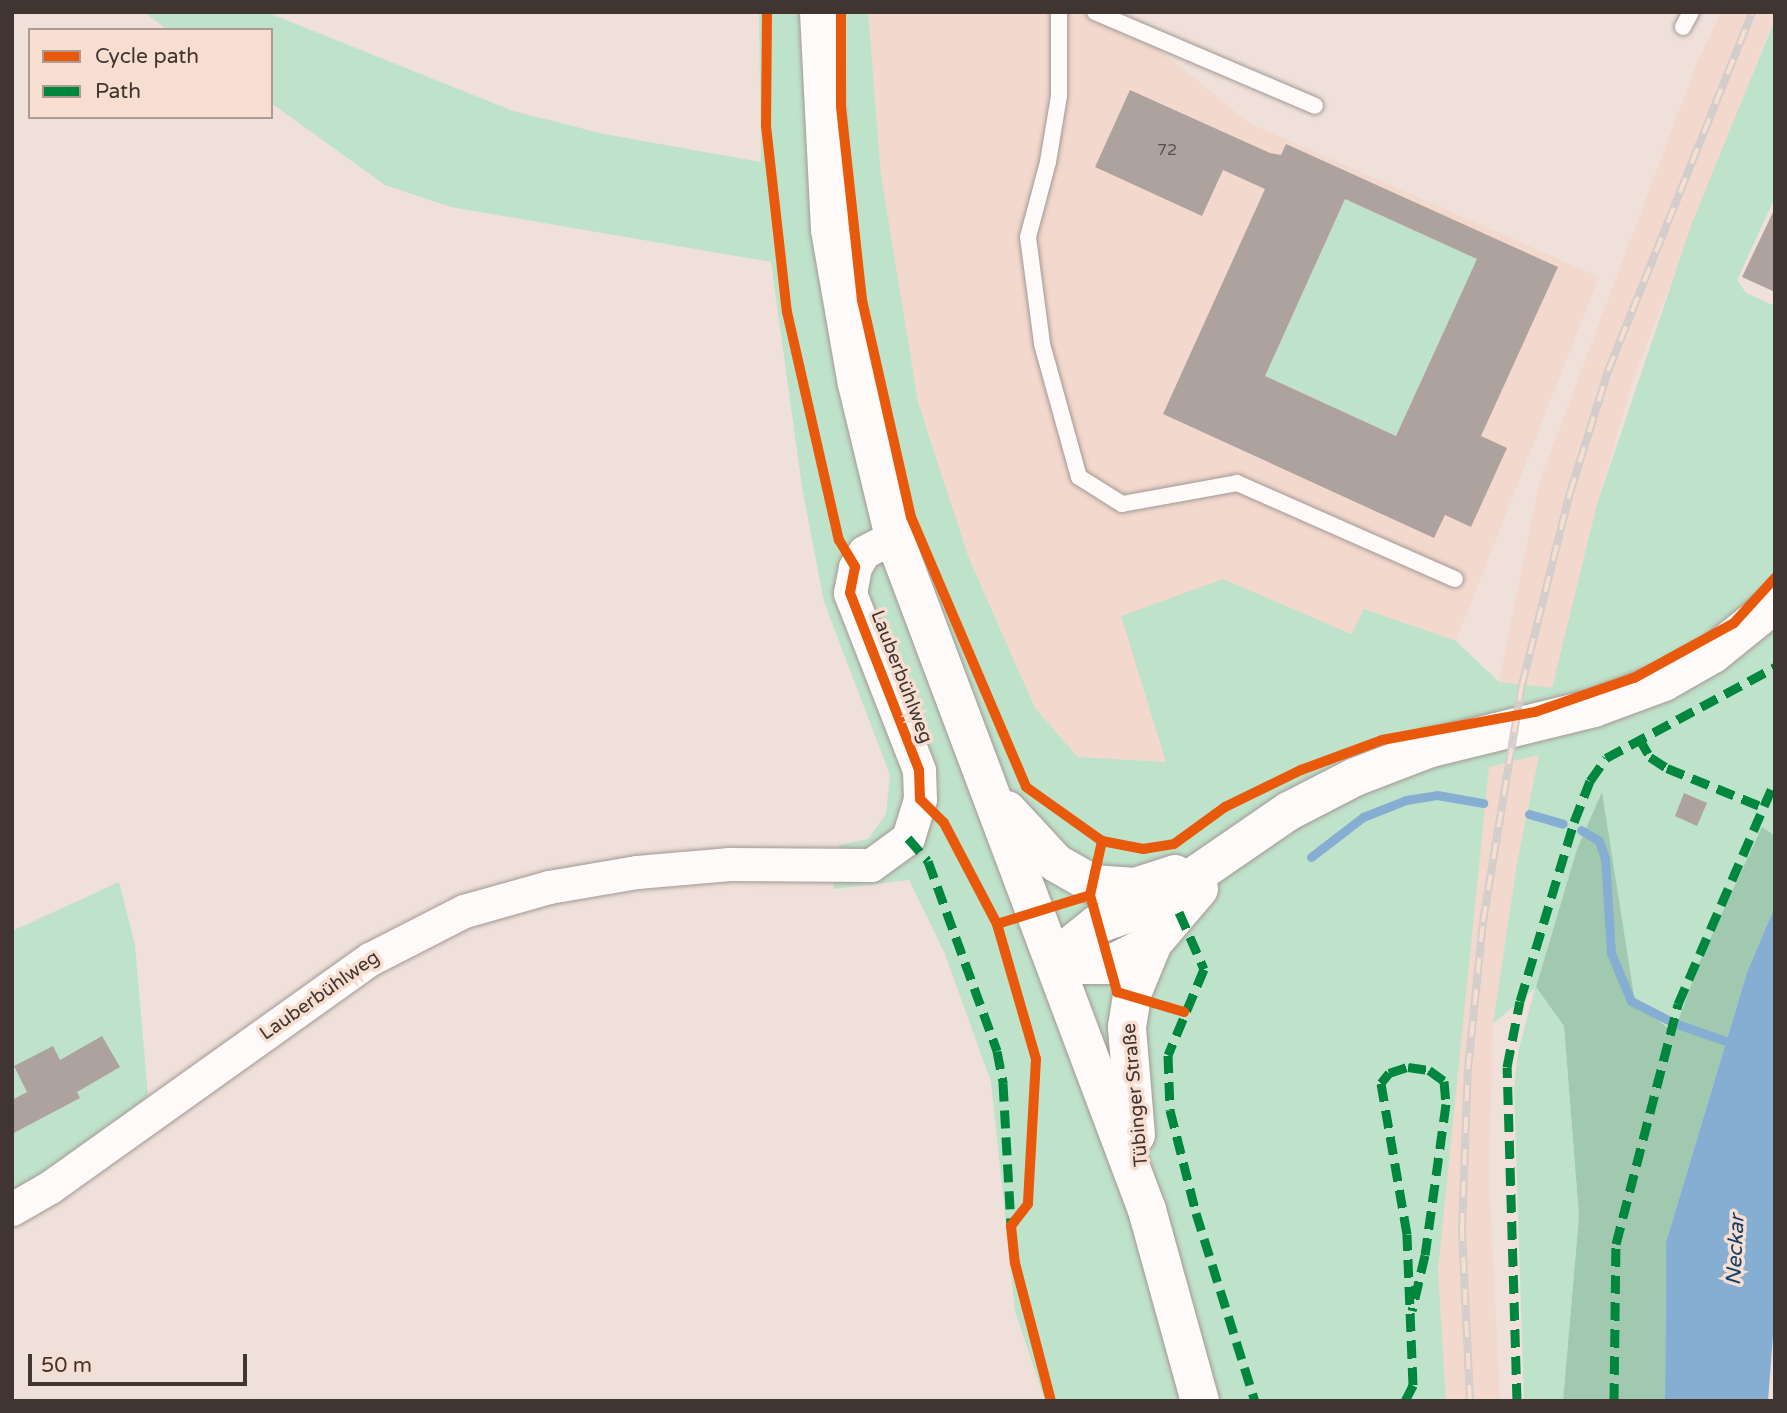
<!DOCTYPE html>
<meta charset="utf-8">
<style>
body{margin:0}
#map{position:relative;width:1787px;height:1413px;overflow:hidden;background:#efe0da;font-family:"Varela Round",sans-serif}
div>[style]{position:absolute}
.built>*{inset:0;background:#f2d8cd}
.green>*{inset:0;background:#bfe2ca}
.forest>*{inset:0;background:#a0c9af}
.water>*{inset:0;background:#86aed3}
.stream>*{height:9px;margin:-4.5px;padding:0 4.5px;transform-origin:4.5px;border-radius:4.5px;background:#86aed3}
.building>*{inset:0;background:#aea29e}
.roads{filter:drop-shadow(0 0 2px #a39894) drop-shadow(0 0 2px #a39894)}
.service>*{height:16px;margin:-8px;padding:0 8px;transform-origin:8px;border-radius:8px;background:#fdfaf9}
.minor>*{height:33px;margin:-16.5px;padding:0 16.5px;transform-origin:16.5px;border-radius:16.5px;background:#fdfaf9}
.secondary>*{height:38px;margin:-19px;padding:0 19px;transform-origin:19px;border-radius:19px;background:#fdfaf9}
.rail>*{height:8px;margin-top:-4px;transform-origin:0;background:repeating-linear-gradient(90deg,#f8ddd1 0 16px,#d3cecc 0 32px);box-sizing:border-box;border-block:2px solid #d3cecc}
.quiet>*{height:9px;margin-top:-4.5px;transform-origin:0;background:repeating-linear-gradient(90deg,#00873e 0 18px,transparent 0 27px)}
.cycleway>*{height:10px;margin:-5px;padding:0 5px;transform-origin:5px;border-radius:5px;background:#e8590c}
span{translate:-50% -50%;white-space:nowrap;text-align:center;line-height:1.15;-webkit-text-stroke:7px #f8ddd1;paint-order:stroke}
.number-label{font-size:16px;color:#5c504c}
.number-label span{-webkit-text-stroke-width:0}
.street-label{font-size:19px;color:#403530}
.water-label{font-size:21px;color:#124267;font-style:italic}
.frame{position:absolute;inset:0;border:14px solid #403530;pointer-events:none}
.legend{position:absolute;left:28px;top:28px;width:245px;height:91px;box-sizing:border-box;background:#f8ddd1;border:2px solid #ae9a91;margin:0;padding:9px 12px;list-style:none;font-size:21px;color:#403530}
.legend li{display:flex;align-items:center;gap:14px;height:35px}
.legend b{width:35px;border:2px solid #ae9a91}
.scale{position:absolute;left:28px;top:1354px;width:219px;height:32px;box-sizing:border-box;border:4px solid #403530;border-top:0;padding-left:9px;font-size:21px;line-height:24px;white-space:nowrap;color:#403530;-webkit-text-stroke:5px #f8ddd1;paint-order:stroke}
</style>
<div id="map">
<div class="built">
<i style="clip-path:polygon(868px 12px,1113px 12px,1249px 123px,1599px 277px,1456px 641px,1166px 762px,1079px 757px,1035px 708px,968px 556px,918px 402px,881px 175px)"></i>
<i style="clip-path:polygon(1721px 12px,1775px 15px,1633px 380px,1597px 504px,1552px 688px,1542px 688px,1539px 755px,1517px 863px,1493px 1024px,1489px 1178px,1500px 1401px,1446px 1401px,1438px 1270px,1489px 766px,1497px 764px,1512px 684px,1499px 682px,1539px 483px,1696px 65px)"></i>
</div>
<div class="green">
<i style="clip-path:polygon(144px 12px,266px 12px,513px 111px,604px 134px,761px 162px,759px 12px,868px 12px,881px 175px,918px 402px,968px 556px,1035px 708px,1078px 757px,1166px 762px,1121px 616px,1223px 579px,1351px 634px,1364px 609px,1456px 641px,1499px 682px,1552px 688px,1597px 504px,1692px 223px,1775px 19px,1775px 197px,1737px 280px,1746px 293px,1775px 306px,1775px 836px,1762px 828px,1699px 963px,1674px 1034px,1635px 1002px,1602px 794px,1577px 849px,1536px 987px,1564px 1026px,1579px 1216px,1563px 1401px,1524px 1401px,1514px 1088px,1518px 1052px,1535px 988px,1493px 1024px,1517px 863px,1539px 755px,1489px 767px,1438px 1270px,1446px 1401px,1045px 1401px,1015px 1311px,991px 1082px,945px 954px,909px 880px,833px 889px,839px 845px,868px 839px,886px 814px,890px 775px,824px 602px,802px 487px,771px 262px,451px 207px,385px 185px,271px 103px,271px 30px,168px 30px)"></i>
<i style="clip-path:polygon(1345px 199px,1477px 259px,1396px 436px,1265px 376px)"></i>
<i style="clip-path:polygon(119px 882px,135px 945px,148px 1096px,53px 1171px,12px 1192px,12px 931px)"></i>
</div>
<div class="forest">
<i style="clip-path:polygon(1602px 792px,1635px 1002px,1674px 1033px,1699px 963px,1762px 827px,1775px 836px,1775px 906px,1747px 972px,1666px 1242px,1665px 1401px,1563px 1401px,1579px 1216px,1564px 1026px,1536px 987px,1577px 849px)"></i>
</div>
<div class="water">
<i style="clip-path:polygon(1775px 906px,1775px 1309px,1768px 1401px,1665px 1401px,1666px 1242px,1747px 972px)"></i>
</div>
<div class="stream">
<i style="left:1529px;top:814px;width:35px;rotate:16deg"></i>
<i style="left:1581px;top:830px;width:21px;rotate:31deg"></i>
<i style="left:1599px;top:841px;width:18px;rotate:71deg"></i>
<i style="left:1605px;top:858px;width:95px;rotate:86.4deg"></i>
<i style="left:1611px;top:953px;width:52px;rotate:67.4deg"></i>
<i style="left:1631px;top:1001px;width:48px;rotate:27.1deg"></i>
<i style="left:1674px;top:1023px;width:67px;rotate:19.2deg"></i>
<i style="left:1311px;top:857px;width:66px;rotate:-37.6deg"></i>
<i style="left:1363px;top:817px;width:46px;rotate:-21.6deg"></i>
<i style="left:1406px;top:800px;width:31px;rotate:-9deg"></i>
<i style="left:1437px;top:795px;width:47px;rotate:9.9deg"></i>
</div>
<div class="building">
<i style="clip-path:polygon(evenodd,1130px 90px,1270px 153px,1281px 155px,1286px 144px,1558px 267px,1481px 436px,1507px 448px,1471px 527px,1445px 515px,1434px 538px,1163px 414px,1265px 189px,1223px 170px,1202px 216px,1095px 167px,1130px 90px,1345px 199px,1477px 259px,1396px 436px,1265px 376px,1345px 199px)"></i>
<i style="clip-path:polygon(1775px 208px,1775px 292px,1742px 277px)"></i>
<i style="clip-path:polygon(1684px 793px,1707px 803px,1697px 826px,1675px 816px)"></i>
<i style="clip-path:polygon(102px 1036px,120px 1067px,77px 1092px,80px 1098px,12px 1134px,12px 1100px,27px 1092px,14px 1066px,53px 1046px,60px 1060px)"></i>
</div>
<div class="roads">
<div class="service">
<i style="left:1059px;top:12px;width:84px;rotate:90deg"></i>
<i style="left:1059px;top:96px;width:67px;rotate:99.5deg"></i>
<i style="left:1048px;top:162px;width:78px;rotate:104.9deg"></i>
<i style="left:1028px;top:237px;width:108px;rotate:82.5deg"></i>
<i style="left:1042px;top:344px;width:138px;rotate:74.5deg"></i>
<i style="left:1079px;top:477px;width:51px;rotate:32.1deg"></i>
<i style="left:1122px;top:504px;width:117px;rotate:-10.3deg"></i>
<i style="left:1237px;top:483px;width:238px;rotate:23.8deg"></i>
<i style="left:1095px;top:12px;width:239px;rotate:23.1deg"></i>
<i style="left:1683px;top:27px;width:17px;rotate:-62deg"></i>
</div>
<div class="minor">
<i style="left:12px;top:1209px;width:44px;rotate:-30.1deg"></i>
<i style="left:50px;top:1187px;width:393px;rotate:-35.5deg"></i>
<i style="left:370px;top:959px;width:106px;rotate:-27.1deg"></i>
<i style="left:464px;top:911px;width:88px;rotate:-15.8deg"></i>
<i style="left:549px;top:887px;width:89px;rotate:-9.7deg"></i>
<i style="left:637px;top:872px;width:93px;rotate:-4.9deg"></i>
<i style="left:730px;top:864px;width:141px;rotate:0.4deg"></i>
<i style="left:871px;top:865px;width:46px;rotate:-36.1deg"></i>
<i style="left:908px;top:838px;width:41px;rotate:-72.9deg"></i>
<i style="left:920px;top:799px;width:29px;rotate:-92deg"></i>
<i style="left:919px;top:770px;width:190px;rotate:-111.3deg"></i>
<i style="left:850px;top:593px;width:26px;rotate:-79deg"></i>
<i style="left:855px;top:567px;width:17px;rotate:-59deg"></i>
<i style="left:864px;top:552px;width:34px;rotate:-27deg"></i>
</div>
<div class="secondary">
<i style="left:819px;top:12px;width:218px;rotate:87.1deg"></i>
<i style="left:830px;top:230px;width:156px;rotate:80.1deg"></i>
<i style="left:857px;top:384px;width:157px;rotate:76.4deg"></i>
<i style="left:894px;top:537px;width:719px;rotate:69.4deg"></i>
<i style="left:1147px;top:1210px;width:198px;rotate:74.5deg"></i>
<i style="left:1007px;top:810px;width:72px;rotate:47.2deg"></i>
<i style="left:1056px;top:863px;width:43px;rotate:29.6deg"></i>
<i style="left:1093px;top:884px;width:42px;rotate:4.1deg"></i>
<i style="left:1135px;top:887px;width:42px;rotate:-18deg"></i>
<i style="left:1055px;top:958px;width:53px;rotate:-38.8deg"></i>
<i style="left:1096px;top:925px;width:59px;rotate:-19.7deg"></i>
<i style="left:1152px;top:905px;width:166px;rotate:-34.5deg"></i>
<i style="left:1289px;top:811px;width:74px;rotate:-27.3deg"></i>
<i style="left:1355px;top:777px;width:81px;rotate:-20.9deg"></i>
<i style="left:1431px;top:748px;width:168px;rotate:-13.8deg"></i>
<i style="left:1594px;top:708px;width:75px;rotate:-20.4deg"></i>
<i style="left:1664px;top:682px;width:56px;rotate:-29.7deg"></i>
<i style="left:1713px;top:654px;width:80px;rotate:-38.9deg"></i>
<i style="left:1057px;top:965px;width:52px"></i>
<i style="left:1109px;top:965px;width:49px;rotate:-26.6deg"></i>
<i style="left:1136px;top:1135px;width:108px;rotate:-94.8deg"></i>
<i style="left:1127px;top:1027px;width:33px;rotate:-81deg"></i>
<i style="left:1132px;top:994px;width:55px;rotate:-67.6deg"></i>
<i style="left:1153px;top:943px;width:71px;rotate:-49.6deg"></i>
</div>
</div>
<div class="rail">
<i style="left:1470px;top:1401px;width:172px;rotate:-92.7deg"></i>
<i style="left:1462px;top:1229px;width:160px;rotate:-87.9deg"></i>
<i style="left:1468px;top:1069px;width:148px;rotate:-84.2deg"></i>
<i style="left:1483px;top:922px;width:240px;rotate:-80.7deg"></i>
<i style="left:1522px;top:685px;width:198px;rotate:-76deg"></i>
<i style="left:1570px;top:493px;width:128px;rotate:-72.7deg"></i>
<i style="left:1608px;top:371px;width:387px;rotate:-68.1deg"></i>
</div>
<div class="quiet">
<i style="left:1639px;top:738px;width:22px;rotate:60deg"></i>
<i style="left:1650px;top:757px;width:20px;rotate:33deg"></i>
<i style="left:1667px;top:768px;width:100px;rotate:22.2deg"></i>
<i style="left:908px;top:838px;width:30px;rotate:49deg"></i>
<i style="left:928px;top:861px;width:202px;rotate:70deg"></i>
<i style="left:997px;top:1051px;width:33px;rotate:79deg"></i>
<i style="left:1003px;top:1083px;width:144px;rotate:86.8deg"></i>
<i style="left:1179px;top:912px;width:62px;rotate:66.3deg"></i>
<i style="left:1204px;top:969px;width:93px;rotate:112.7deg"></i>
<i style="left:1168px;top:1055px;width:55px;rotate:87.9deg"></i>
<i style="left:1170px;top:1110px;width:106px;rotate:75.8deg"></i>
<i style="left:1196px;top:1213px;width:197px;rotate:72.6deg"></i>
<i style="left:1405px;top:1401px;width:18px;rotate:-63deg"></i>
<i style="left:1413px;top:1385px;width:151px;rotate:-92.3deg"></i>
<i style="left:1407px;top:1234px;width:153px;rotate:-99.8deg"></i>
<i style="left:1381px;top:1083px;width:13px;rotate:-51deg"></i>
<i style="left:1389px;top:1073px;width:20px;rotate:-18deg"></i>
<i style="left:1408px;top:1067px;width:21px;rotate:8deg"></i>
<i style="left:1429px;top:1070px;width:19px;rotate:36deg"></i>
<i style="left:1444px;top:1081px;width:23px;rotate:85deg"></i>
<i style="left:1446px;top:1104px;width:152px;rotate:97.9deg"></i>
<i style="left:1425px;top:1255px;width:57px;rotate:103.1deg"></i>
<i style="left:1517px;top:1401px;width:334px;rotate:-91.7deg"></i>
<i style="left:1507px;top:1067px;width:67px;rotate:-78.9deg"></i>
<i style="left:1520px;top:1001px;width:187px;rotate:-73.2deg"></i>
<i style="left:1574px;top:822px;width:44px;rotate:-68.7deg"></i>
<i style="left:1590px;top:781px;width:28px;rotate:-55deg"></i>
<i style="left:1606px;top:758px;width:192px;rotate:-28.3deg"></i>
<i style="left:1614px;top:1401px;width:157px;rotate:-89.3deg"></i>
<i style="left:1616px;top:1244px;width:248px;rotate:-75.5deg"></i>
<i style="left:1678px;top:1004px;width:243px;rotate:-66.5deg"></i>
</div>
<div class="cycleway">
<i style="left:767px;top:12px;width:114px;rotate:90.5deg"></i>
<i style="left:766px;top:126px;width:187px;rotate:83.6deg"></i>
<i style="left:787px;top:312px;width:234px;rotate:77.2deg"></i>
<i style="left:839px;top:540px;width:31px;rotate:59deg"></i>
<i style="left:855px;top:567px;width:26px;rotate:101deg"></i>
<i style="left:850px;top:593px;width:190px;rotate:68.7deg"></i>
<i style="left:919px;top:770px;width:29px;rotate:88deg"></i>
<i style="left:920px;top:799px;width:34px;rotate:45deg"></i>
<i style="left:944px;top:823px;width:114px;rotate:62.3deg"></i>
<i style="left:997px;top:924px;width:141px;rotate:73.9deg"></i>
<i style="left:1036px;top:1059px;width:145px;rotate:93.2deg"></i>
<i style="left:1028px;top:1204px;width:28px;rotate:128deg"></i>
<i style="left:1011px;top:1226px;width:37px;rotate:84deg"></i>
<i style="left:1015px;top:1263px;width:143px;rotate:75.4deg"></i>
<i style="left:841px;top:12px;width:95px;rotate:90deg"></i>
<i style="left:841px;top:107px;width:194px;rotate:83.8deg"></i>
<i style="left:862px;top:300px;width:222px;rotate:77.3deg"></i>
<i style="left:911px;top:517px;width:293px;rotate:66.9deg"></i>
<i style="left:1026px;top:787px;width:93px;rotate:35.4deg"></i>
<i style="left:1102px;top:841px;width:42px;rotate:11deg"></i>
<i style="left:1143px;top:849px;width:31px;rotate:-9deg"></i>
<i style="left:1174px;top:844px;width:63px;rotate:-36deg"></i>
<i style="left:1225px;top:807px;width:85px;rotate:-26deg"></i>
<i style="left:1301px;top:770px;width:86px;rotate:-20.3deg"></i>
<i style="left:1382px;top:740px;width:156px;rotate:-10.4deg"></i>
<i style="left:1535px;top:712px;width:105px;rotate:-19deg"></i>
<i style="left:1634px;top:678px;width:114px;rotate:-28.8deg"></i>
<i style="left:1734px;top:623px;width:61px;rotate:-47.7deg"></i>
<i style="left:1102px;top:841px;width:55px;rotate:102.5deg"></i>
<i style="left:1090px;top:895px;width:101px;rotate:74.4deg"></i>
<i style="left:1117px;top:992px;width:70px;rotate:16.6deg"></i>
<i style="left:997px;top:924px;width:97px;rotate:-17.3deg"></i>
</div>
<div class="number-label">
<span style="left:1167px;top:150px">72</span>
</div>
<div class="street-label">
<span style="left:901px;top:677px;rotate:69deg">Lauberbühlweg</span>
<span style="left:320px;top:996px;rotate:-35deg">Lauberbühlweg</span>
<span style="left:1136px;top:1095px;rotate:-95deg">Tübinger Straße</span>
</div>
<div class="water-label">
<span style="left:1736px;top:1250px;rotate:-87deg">Neckar</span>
</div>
<div class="frame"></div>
<ul class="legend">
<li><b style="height:9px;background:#e8590c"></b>Cycle path</li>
<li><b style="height:9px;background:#00873e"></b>Path</li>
</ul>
<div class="scale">50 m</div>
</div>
